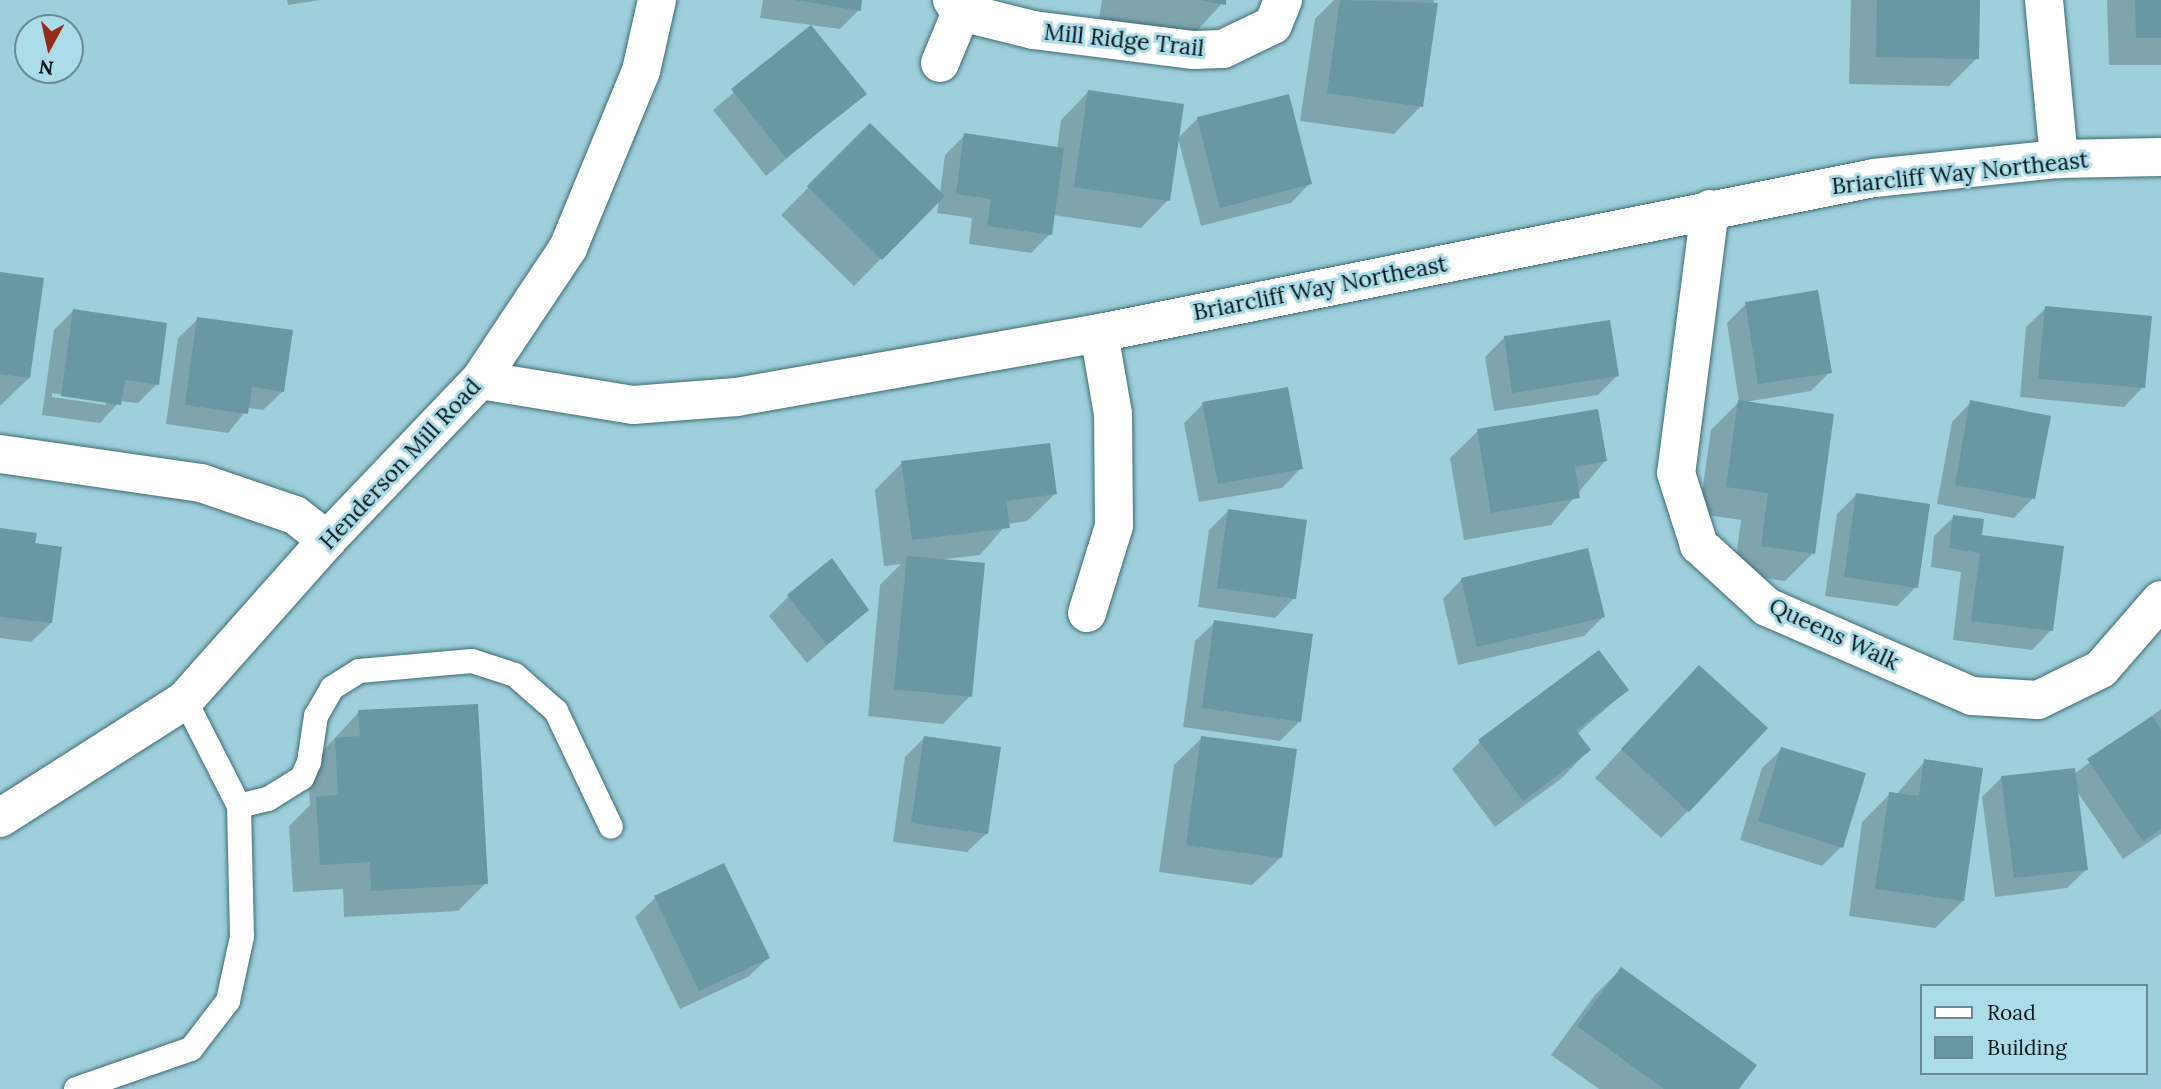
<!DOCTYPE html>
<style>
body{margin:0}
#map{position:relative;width:2161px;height:1089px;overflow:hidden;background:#9ecfda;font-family:Lora,serif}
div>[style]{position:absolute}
.shadow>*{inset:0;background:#0003}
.building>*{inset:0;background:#6997a2}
.roads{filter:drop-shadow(0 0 2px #3d6b74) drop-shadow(0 0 2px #3d6b74)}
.service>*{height:24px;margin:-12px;padding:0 12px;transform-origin:12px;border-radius:12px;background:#fff}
.minor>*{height:38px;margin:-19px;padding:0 19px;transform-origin:19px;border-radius:19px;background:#fff}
.tertiary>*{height:38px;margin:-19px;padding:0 19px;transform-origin:19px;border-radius:19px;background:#fff}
span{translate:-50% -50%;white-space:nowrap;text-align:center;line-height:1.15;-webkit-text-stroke:6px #abdce7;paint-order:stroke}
.street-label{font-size:23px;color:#031519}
.legend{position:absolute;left:1920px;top:984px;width:228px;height:91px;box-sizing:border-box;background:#abdce7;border:2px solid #688c95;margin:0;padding:9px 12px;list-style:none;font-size:21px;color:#031519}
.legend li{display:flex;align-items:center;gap:14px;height:35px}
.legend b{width:35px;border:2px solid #688c95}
.north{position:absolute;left:14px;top:14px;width:70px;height:70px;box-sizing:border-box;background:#abdce7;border:2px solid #688c95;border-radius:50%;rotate:188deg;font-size:19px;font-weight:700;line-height:28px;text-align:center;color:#031519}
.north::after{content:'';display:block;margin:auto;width:24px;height:32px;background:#952c18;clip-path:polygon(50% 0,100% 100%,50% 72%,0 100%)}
</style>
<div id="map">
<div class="shadow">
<i style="clip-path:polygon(287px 0,320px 0,288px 5px)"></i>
<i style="clip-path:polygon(763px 0,860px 0,859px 10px,840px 29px,760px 18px)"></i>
<i style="clip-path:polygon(1102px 0,1225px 0,1196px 32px,1099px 19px)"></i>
<i style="clip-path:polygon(1334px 0,1434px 0,1421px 106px,1394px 134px,1300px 121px,1315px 19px)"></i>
<i style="clip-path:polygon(1851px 0,1978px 0,1977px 58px,1949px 86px,1849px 84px)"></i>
<i style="clip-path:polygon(2107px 0,2161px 0,2161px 65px,2109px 65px)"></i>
<i style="clip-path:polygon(811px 28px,864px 94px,766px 176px,713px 110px)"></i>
<i style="clip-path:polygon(1088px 92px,1168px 200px,1141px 228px,1053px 215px,1050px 234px,1031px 253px,969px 244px,972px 218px,937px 213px,939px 200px,854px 286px,781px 215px,870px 126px,940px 193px,945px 155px,965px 135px,1057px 149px,1061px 120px)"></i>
<i style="clip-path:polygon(1197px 119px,1310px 183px,1291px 203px,1201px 226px,1178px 138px)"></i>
<i style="clip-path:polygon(0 274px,29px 378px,1px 405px,0 405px)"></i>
<i style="clip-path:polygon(1746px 304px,1830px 372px,1811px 391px,1745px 402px,1813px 553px,1785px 581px,1734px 574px,1741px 520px,1699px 514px,1711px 430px,1739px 402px,1727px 323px)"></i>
<i style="clip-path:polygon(2046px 308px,2143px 387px,2124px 407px,2020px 397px,2026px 327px)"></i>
<i style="clip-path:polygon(evenodd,73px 311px,157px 384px,138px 403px,120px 401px,100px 423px,42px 415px,54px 330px,73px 311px,52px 393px,106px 401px,106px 405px,52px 397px,52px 393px)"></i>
<i style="clip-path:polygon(198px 319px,283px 391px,263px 410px,248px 408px,228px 433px,166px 424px,178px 338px)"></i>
<i style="clip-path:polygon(1505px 337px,1617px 376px,1598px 395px,1494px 411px,1485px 357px)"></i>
<i style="clip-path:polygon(1971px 402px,2033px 498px,2014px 518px,1937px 504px,1952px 422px)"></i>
<i style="clip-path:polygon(1203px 404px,1301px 468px,1282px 488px,1199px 502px,1184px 423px)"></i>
<i style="clip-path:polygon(1478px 431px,1605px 461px,1551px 525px,1464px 540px,1450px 458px)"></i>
<i style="clip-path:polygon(902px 463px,1055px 494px,1027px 521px,1007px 524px,980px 555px,945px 559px,970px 696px,943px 724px,868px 716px,880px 585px,901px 564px,884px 566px,875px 490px)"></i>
<i style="clip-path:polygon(1856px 495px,1916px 587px,1897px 606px,1825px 596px,1837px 514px)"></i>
<i style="clip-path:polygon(1228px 511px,1294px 598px,1275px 618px,1198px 607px,1209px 530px)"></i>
<i style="clip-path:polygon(1954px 517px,1980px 537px,2051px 630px,2032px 650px,1953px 640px,1961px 572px,1931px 567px,1934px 536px)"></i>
<i style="clip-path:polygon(0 530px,33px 544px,51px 623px,31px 642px,0 638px)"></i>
<i style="clip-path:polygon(1462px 579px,1603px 617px,1584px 636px,1458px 665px,1443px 599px)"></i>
<i style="clip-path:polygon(789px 596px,867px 610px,807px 663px,769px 616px)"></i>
<i style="clip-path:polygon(1215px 622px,1299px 722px,1280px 741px,1183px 727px,1195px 641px)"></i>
<i style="clip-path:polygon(1627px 690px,1577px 734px,1589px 750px,1562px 778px,1495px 827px,1452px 769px,1480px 742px)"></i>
<i style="clip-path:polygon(1672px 695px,1688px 811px,1661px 838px,1595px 778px)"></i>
<i style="clip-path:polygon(2161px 709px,2161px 834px,2123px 859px,2076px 790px,2087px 869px,2067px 888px,1995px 897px,1982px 797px,2001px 778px,2074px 774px)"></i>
<i style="clip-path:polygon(359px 712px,486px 883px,458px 911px,344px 917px,343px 889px,293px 892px,289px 826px,310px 805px,308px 767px)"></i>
<i style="clip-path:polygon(924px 738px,987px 833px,967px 852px,893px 842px,905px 757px)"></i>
<i style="clip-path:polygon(1202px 738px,1280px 858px,1252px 885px,1159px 872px,1174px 765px)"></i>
<i style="clip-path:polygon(1782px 749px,1841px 847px,1822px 866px,1740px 840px,1762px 768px)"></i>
<i style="clip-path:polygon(1925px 761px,1963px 901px,1935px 928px,1849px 916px,1862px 822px,1890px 794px,1896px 795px)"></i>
<i style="clip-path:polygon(723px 865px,768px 958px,748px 977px,680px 1009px,635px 917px,655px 898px)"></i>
<i style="clip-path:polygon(1621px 969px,1737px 1089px,1599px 1089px,1551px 1055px,1594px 996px)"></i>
</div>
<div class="building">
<i style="clip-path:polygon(795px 0,862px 0,861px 11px)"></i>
<i style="clip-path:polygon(1198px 0,1226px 0,1226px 5px)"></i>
<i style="clip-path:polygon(1340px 0,1438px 3px,1423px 107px,1327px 93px)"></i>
<i style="clip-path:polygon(1877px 0,1980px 0,1979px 59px,1876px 57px)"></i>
<i style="clip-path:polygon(2135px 0,2161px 0,2161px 38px,2136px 38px)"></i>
<i style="clip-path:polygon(811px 25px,867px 94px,786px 158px,731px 89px)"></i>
<i style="clip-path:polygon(1088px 90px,1184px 104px,1170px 201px,1074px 187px)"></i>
<i style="clip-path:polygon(1289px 94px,1312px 184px,1220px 208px,1197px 117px)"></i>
<i style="clip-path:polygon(870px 123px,945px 196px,882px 260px,807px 186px)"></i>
<i style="clip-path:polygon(964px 133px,1064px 148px,1052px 235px,987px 226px,991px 199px,956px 194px)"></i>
<i style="clip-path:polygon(0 272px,44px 278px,30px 378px,0 374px)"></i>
<i style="clip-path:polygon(1818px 290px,1832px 373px,1758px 384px,1745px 302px)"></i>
<i style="clip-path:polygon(2045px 306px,2152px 316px,2145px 388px,2038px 379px)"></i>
<i style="clip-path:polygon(73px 309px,167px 323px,159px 385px,125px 380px,121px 405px,61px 396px)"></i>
<i style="clip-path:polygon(197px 317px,293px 330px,284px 392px,252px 387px,248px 414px,185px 405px)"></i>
<i style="clip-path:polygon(1610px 320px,1619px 376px,1512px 393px,1504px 336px)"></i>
<i style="clip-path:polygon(1288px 387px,1303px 469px,1218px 484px,1202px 402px)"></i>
<i style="clip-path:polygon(1738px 400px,1834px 414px,1815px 554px,1761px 546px,1768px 493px,1726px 487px)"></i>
<i style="clip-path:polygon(1970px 400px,2051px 416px,2035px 499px,1955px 485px)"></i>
<i style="clip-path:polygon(1598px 409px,1607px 461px,1575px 467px,1580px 498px,1491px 513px,1477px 429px)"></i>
<i style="clip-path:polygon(1050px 443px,1057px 494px,1006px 501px,1010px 528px,912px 540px,901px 461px)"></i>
<i style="clip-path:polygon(1856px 493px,1930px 504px,1918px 588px,1844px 577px)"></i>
<i style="clip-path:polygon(1228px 509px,1307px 520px,1296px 599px,1217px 588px)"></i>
<i style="clip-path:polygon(1953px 515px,1984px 519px,1982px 535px,2064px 546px,2053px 631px,1971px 621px,1980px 553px,1949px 548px)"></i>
<i style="clip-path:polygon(0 528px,37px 533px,35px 543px,62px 547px,52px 623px,0 617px)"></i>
<i style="clip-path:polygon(1588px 548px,1605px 617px,1477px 647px,1461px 578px)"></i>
<i style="clip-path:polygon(907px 556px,985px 563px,972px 697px,894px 689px)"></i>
<i style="clip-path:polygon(832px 558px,869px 610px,827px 645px,787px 595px)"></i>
<i style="clip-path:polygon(1214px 620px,1313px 634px,1301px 722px,1202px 708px)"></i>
<i style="clip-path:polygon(1599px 650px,1629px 690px,1576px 730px,1591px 750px,1523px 801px,1478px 740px)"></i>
<i style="clip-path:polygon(1699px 665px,1768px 728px,1689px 812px,1621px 749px)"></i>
<i style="clip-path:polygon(478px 704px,488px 884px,371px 891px,370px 862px,320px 865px,316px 797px,338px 795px,335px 738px,360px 736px,358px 710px)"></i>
<i style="clip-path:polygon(2152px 716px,2161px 729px,2161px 829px,2143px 841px,2087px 759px)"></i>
<i style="clip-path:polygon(924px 736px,1001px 747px,988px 834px,911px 823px)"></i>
<i style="clip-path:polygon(1201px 736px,1297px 749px,1282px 858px,1186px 845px)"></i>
<i style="clip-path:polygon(1781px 747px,1866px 773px,1843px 848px,1758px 821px)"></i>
<i style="clip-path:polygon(1924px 759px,1983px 768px,1964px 901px,1875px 889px,1889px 792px,1919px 796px)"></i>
<i style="clip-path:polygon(2075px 768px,2088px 870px,2014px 878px,2001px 776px)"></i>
<i style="clip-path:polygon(724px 863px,770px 958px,699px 991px,654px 896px)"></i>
<i style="clip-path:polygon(1621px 967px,1757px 1065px,1739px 1089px,1664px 1089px,1577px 1026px)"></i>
</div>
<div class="roads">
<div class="service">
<i style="left:239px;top:806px;width:30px;rotate:-14deg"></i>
<i style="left:268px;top:799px;width:40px;rotate:-32deg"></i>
<i style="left:302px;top:778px;width:17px;rotate:-66deg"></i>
<i style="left:309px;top:762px;width:47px;rotate:-81.3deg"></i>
<i style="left:316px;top:716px;width:32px;rotate:-60deg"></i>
<i style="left:332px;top:688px;width:32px;rotate:-32deg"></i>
<i style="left:359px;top:671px;width:113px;rotate:-5.1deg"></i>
<i style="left:472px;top:661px;width:45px;rotate:18deg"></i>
<i style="left:515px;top:675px;width:55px;rotate:41.3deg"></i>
<i style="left:556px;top:711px;width:128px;rotate:64.6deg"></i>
<i style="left:76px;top:1089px;width:122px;rotate:-19.2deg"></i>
<i style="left:191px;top:1049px;width:61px;rotate:-52.4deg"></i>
<i style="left:228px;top:1001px;width:66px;rotate:-77.7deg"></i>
<i style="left:242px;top:937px;width:131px;rotate:-91.3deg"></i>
<i style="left:239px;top:806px;width:119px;rotate:-117deg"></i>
</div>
<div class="minor">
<i style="left:952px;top:0;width:15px;rotate:53deg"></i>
<i style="left:961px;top:12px;width:74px;rotate:14deg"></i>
<i style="left:1033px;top:30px;width:162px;rotate:7.1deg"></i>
<i style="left:1194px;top:50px;width:29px;rotate:-2deg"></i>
<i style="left:1223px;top:49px;width:55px;rotate:-25.6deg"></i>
<i style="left:1273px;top:25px;width:27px;rotate:-68deg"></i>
<i style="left:2044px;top:0;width:160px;rotate:84.6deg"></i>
<i style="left:940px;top:63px;width:55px;rotate:-67.6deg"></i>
<i style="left:1710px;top:209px;width:266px;rotate:97.3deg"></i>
<i style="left:1676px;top:473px;width:76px;rotate:72.3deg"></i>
<i style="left:1699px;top:545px;width:92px;rotate:42.4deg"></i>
<i style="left:1767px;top:607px;width:223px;rotate:23.5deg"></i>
<i style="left:1972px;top:696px;width:66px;rotate:3.5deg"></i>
<i style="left:2038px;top:700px;width:70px;rotate:-26.2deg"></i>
<i style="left:2101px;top:669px;width:91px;rotate:-49deg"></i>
<i style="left:480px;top:380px;width:155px;rotate:9.3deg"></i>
<i style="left:633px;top:405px;width:104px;rotate:-4.4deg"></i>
<i style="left:737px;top:397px;width:368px;rotate:-10deg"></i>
<i style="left:1099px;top:333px;width:790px;rotate:-11.31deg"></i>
<i style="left:1874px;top:178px;width:186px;rotate:-5.9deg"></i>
<i style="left:2059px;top:159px;width:102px;rotate:-1.1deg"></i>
<i style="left:0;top:454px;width:203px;rotate:8.2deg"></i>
<i style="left:201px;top:483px;width:99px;rotate:18.8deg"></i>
<i style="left:295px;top:515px;width:41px;rotate:38deg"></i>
<i style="left:1087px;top:613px;width:91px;rotate:-72.8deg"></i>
<i style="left:1114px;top:526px;width:112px;rotate:-90.5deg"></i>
<i style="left:1113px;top:414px;width:82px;rotate:-99.8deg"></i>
</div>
<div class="tertiary">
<i style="left:0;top:818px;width:219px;rotate:-32.5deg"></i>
<i style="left:185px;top:700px;width:214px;rotate:-48.4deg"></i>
<i style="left:327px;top:540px;width:221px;rotate:-46.3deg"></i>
<i style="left:480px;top:380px;width:159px;rotate:-56.3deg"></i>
<i style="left:568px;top:248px;width:191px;rotate:-67.6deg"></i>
<i style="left:641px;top:71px;width:73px;rotate:-77.3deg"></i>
</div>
</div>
<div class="street-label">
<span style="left:1124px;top:40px;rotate:6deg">Mill Ridge Trail</span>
<span style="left:1960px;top:173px;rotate:-6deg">Briarcliff Way Northeast</span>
<span style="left:1320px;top:288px;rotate:-11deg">Briarcliff Way Northeast</span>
<span style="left:400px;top:464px;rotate:-47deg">Henderson Mill Road</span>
<span style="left:1834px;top:634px;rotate:25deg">Queens Walk</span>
</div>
<ul class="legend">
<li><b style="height:9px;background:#fff"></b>Road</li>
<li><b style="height:19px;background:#6997a2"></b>Building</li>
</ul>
<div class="north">N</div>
</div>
